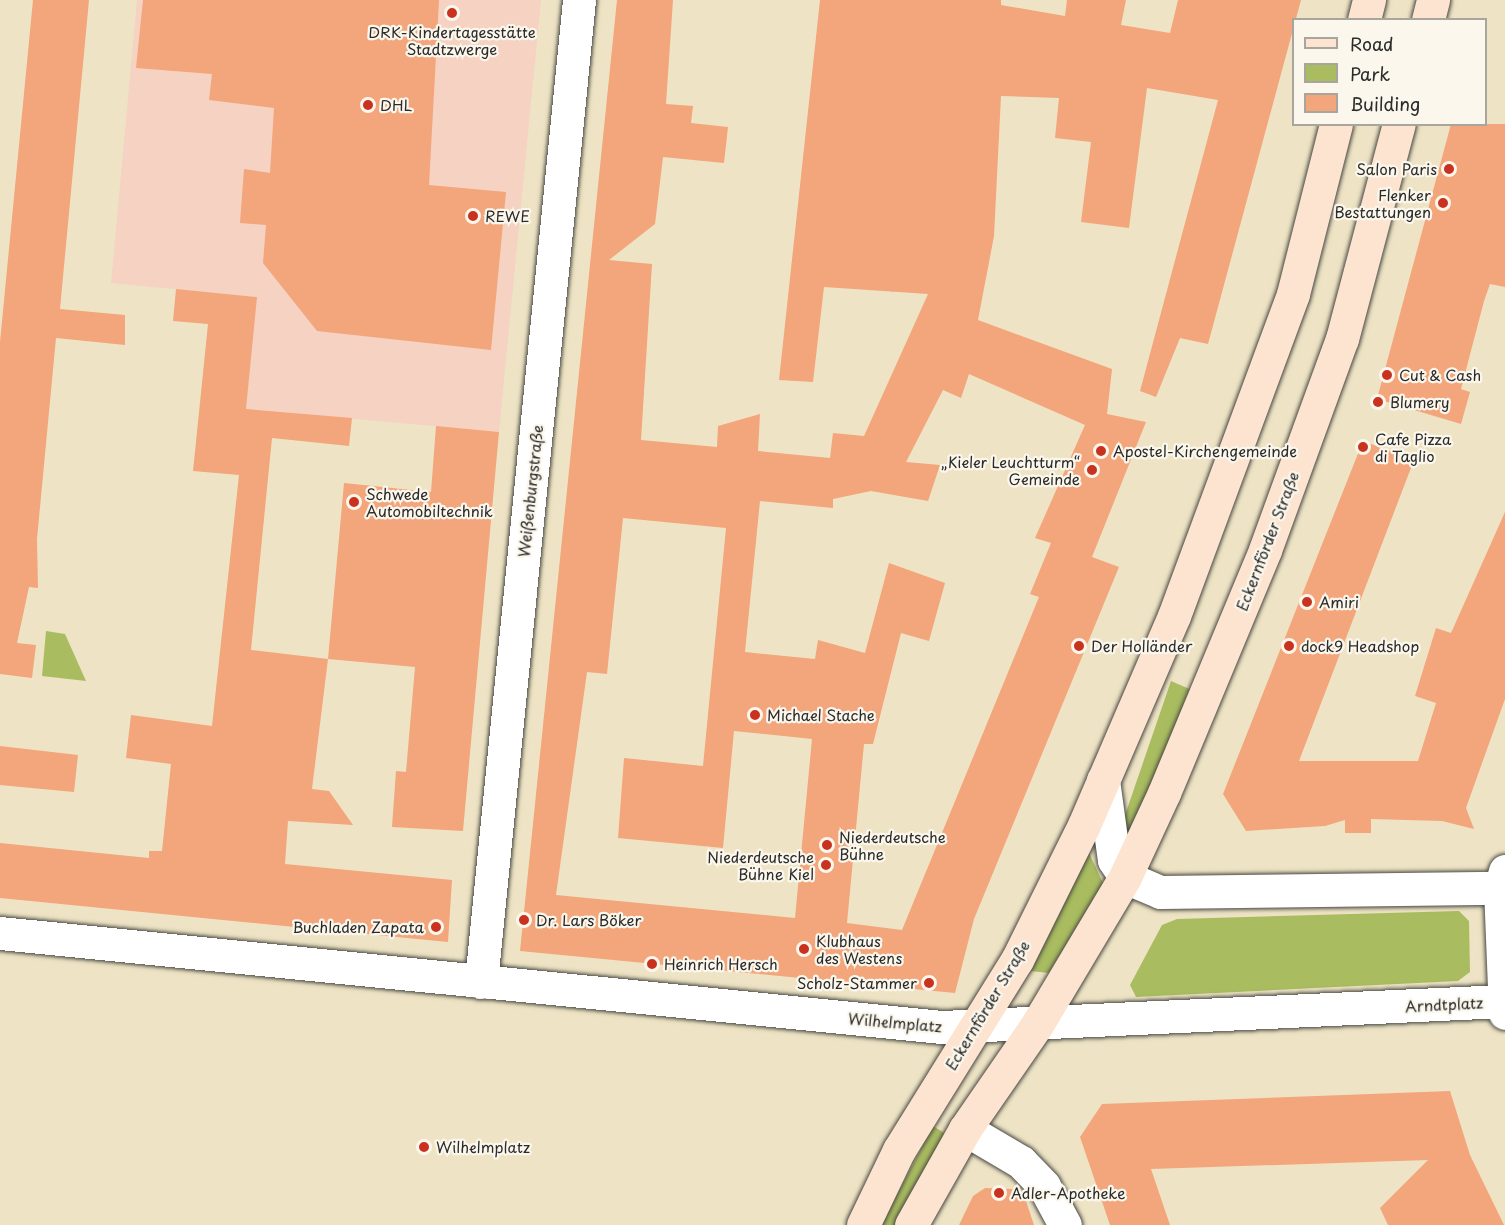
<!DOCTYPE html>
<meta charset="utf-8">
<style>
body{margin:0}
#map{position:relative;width:1505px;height:1225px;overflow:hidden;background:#eee4c5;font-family:"Playpen Sans",sans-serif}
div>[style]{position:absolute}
.built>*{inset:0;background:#f5d2c2}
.green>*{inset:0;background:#a9bc60}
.building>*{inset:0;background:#f3a57b}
.roads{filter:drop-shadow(0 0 2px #484742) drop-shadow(0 0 2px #484742)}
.minor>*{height:33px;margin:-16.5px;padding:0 16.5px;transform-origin:16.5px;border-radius:16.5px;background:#fff}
.secondary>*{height:33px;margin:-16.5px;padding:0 16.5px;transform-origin:16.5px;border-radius:16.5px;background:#fde4d0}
.dots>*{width:16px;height:16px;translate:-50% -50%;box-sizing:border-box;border:3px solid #fbf7ec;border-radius:50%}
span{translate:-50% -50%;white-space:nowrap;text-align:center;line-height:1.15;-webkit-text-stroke:4.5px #fbf7ec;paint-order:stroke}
.poi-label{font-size:15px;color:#2b2b2b}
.left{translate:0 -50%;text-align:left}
.right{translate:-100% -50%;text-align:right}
.street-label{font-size:15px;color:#2b2b2b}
.legend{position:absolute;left:1292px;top:18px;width:195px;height:108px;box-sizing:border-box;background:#fbf7ec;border:2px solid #a8a59f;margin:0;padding:8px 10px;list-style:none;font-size:18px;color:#2b2b2b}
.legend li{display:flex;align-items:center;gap:12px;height:30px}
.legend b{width:30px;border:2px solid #a8a59f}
</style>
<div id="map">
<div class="built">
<i style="clip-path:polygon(137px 0,541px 0,499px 432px,246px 409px,256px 297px,111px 283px)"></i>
</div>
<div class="green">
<i style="clip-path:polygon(46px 631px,65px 634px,86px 681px,42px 676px)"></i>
<i style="clip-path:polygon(1171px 681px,1194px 691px,1130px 841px,1123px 838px,1123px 821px)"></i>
<i style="clip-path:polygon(1089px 853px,1103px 883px,1049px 973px,1030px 971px)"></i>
<i style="clip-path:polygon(1459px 911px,1469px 921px,1470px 972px,1458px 981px,1136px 997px,1130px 985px,1162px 925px,1177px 919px)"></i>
<i style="clip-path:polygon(933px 1126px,946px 1134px,895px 1225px,881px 1225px)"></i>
</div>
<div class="building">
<i style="clip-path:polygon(33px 0,89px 0,60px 309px,125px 315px,125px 345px,56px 338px,37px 539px,38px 588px,29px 587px,17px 643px,36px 645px,32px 678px,0 674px,0 342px)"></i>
<i style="clip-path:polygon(143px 0,439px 0,429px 185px,506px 192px,491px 350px,317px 331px,263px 263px,266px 225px,240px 223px,244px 169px,270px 173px,274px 108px,209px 100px,212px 74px,136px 68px)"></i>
<i style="clip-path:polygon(evenodd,617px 0,673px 0,666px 104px,693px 106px,691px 123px,728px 127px,724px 163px,663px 157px,655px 224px,609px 260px,652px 264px,641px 440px,717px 447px,718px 426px,760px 414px,758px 451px,830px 458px,833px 433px,864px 436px,928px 294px,824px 287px,813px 382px,779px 380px,820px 0,1001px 0,1001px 5px,1065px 16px,1067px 0,1126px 0,1121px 25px,1170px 33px,1178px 0,1301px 0,1208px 344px,1180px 338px,1156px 397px,1140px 391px,1218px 100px,1147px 88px,1129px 228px,1081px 222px,1091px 142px,1055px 138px,1059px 98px,1001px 96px,994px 236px,978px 320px,1112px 369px,1107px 414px,1146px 422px,1092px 557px,1119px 567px,974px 919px,955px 993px,520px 951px,617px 0,969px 374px,1085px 425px,1035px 538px,1051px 543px,1030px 594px,1039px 597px,902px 930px,847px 923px,864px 744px,873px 744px,901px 633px,929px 641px,945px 583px,889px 563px,865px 653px,818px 640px,815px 659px,745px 652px,760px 501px,833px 508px,833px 499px,871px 491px,928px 501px,940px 465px,906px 462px,943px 390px,961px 398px,969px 374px,617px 0,623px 518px,726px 528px,703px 766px,624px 758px,618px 838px,723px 848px,734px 731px,812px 739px,795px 918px,556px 895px,587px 672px,607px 674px,623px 518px)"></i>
<i style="clip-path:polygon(1451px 124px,1505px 124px,1505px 287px,1490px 284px,1484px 301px,1461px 389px,1470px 392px,1461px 424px,1377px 399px)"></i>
<i style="clip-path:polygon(176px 289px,257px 297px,246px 409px,352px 418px,349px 446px,272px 438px,251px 650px,328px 659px,312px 789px,329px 791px,353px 825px,288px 821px,285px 864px,452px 880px,448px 942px,0 898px,0 843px,149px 858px,149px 851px,162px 851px,171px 764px,126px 758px,131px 715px,212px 726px,239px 475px,193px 471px,208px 324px,173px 321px)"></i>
<i style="clip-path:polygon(436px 426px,499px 432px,463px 831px,392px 827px,396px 771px,406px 772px,415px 667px,328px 659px,344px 483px,431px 492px)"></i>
<i style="clip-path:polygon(1363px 441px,1414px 460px,1299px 761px,1418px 761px,1436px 703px,1415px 696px,1436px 628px,1451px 633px,1505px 512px,1505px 699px,1466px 808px,1474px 829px,1442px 821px,1371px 819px,1371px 833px,1345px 833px,1345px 820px,1325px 826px,1246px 831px,1223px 794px)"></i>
<i style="clip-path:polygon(0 746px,78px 755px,74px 792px,0 785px)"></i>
<i style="clip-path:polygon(1450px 1091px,1470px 1155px,1504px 1225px,1388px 1225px,1380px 1208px,1428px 1160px,1151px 1169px,1170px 1225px,1110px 1225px,1080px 1137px,1102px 1104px)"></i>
<i style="clip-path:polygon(985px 1188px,1013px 1189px,1026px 1201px,1034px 1225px,959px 1225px,973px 1196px)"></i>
</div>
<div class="roads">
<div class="minor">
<i style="left:1103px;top:780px;width:81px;rotate:82.2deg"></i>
<i style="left:1114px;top:860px;width:20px;rotate:57deg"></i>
<i style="left:1125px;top:877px;width:38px;rotate:23deg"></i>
<i style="left:1160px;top:892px;width:340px;rotate:-0.7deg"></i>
<i style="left:1505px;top:871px;width:18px;rotate:106deg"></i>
<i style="left:1500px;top:888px;width:125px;rotate:87.7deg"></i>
<i style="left:0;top:933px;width:947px;rotate:5.7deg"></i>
<i style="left:942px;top:1027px;width:562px;rotate:-2.65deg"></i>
<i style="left:481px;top:982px;width:987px;rotate:-84.3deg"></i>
<i style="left:965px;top:1129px;width:65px;rotate:30.5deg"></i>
<i style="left:1021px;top:1162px;width:33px;rotate:46deg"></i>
<i style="left:1044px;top:1186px;width:44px;rotate:61.7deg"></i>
</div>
<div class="secondary">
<i style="left:1364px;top:20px;width:21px;rotate:-76deg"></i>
<i style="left:1428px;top:20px;width:21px;rotate:-76deg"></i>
<i style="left:863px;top:1225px;width:83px;rotate:-64.4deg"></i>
<i style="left:899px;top:1150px;width:224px;rotate:-58.2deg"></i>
<i style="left:1017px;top:960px;width:151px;rotate:-63.6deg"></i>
<i style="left:1084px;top:825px;width:228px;rotate:-66.7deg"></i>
<i style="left:1174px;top:616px;width:343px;rotate:-69.7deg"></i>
<i style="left:1293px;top:294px;width:175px;rotate:-75.8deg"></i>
<i style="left:911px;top:1225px;width:110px;rotate:-60.6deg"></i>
<i style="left:965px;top:1129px;width:129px;rotate:-55.4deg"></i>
<i style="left:1038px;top:1023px;width:170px;rotate:-59.2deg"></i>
<i style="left:1125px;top:877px;width:93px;rotate:-65.1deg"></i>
<i style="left:1164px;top:793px;width:263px;rotate:-67.4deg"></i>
<i style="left:1265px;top:550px;width:225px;rotate:-70deg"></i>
<i style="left:1342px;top:339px;width:222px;rotate:-75.2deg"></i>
</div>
</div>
<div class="dots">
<i style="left:452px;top:13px;background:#c8321e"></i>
<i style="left:368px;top:105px;background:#c8321e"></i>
<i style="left:1449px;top:169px;background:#c8321e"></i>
<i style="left:1443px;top:203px;background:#c8321e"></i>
<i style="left:473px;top:216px;background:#c8321e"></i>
<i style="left:1387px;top:375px;background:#c8321e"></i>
<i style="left:1378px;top:402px;background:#c8321e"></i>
<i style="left:1363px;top:447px;background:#c8321e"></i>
<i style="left:1101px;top:451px;background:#c8321e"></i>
<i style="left:1092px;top:470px;background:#c8321e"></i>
<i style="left:354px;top:502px;background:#c8321e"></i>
<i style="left:1307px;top:602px;background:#c8321e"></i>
<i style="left:1079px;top:646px;background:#c8321e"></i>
<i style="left:1289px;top:646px;background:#c8321e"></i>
<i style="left:755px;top:715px;background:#c8321e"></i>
<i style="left:827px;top:845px;background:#c8321e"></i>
<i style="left:826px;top:865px;background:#c8321e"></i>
<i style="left:524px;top:920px;background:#c8321e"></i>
<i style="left:436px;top:927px;background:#c8321e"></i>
<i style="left:804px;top:949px;background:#c8321e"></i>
<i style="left:652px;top:964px;background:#c8321e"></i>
<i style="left:929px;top:983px;background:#c8321e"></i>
<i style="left:424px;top:1147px;background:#c8321e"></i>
<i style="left:999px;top:1193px;background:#c8321e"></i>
</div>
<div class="poi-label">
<span style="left:452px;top:40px">DRK-Kindertagesstätte<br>Stadtzwerge</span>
<span class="left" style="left:380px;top:105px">DHL</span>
<span class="right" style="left:1437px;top:169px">Salon Paris</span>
<span class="right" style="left:1431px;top:203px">Flenker<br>Bestattungen</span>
<span class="left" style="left:485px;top:216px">REWE</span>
<span class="left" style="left:1399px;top:375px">Cut &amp; Cash</span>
<span class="left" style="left:1390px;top:402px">Blumery</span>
<span class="left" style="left:1375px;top:447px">Cafe Pizza<br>di Taglio</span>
<span class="left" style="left:1113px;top:451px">Apostel-Kirchengemeinde</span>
<span class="right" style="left:1080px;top:470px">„Kieler Leuchtturm“<br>Gemeinde</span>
<span class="left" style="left:366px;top:502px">Schwede<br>Automobiltechnik</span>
<span class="left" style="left:1319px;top:602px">Amiri</span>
<span class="left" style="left:1091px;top:646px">Der Holländer</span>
<span class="left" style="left:1301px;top:646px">dock9 Headshop</span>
<span class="left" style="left:767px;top:715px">Michael Stache</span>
<span class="left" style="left:839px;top:845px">Niederdeutsche<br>Bühne</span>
<span class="right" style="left:814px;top:865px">Niederdeutsche<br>Bühne Kiel</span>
<span class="left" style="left:536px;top:920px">Dr. Lars Böker</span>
<span class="right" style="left:424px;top:927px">Buchladen Zapata</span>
<span class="left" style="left:816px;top:949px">Klubhaus<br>des Westens</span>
<span class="left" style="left:664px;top:964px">Heinrich Hersch</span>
<span class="right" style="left:917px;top:983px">Scholz-Stammer</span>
<span class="left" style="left:436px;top:1147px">Wilhelmplatz</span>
<span class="left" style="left:1011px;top:1193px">Adler-Apotheke</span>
</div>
<div class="street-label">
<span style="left:530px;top:491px;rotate:-84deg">Weißenburgstraße</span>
<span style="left:1267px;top:541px;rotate:-69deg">Eckernförder Straße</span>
<span style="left:1444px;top:1004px;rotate:-3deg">Arndtplatz</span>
<span style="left:987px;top:1005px;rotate:-59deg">Eckernförder Straße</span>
<span style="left:895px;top:1022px;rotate:5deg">Wilhelmplatz</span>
</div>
<ul class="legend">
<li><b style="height:8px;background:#fde4d0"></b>Road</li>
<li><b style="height:16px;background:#a9bc60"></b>Park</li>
<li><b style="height:16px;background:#f3a57b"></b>Building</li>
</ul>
</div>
